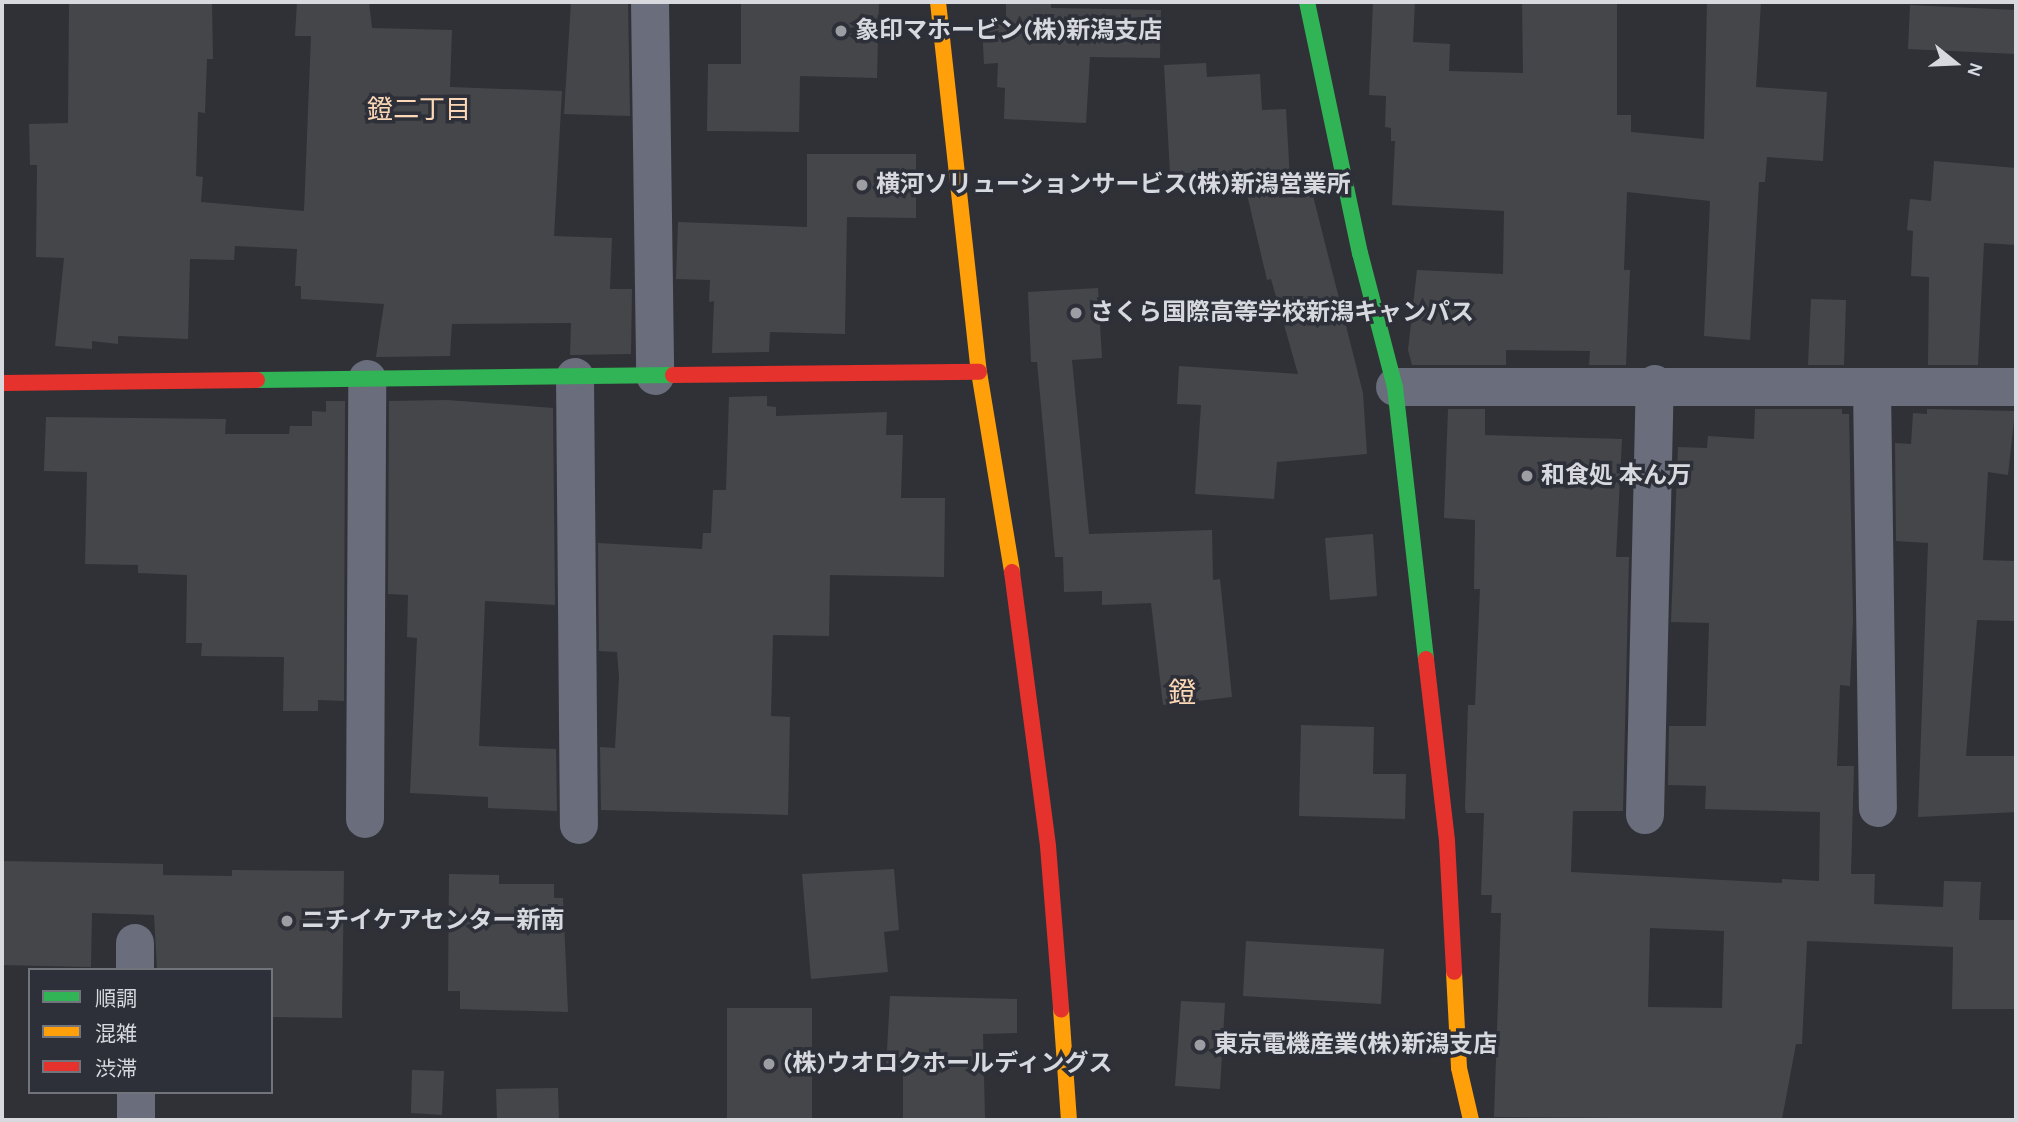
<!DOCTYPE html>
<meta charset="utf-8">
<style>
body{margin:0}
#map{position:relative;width:2018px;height:1122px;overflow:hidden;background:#303136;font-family:Karla,"Noto Sans JP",sans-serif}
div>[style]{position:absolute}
.building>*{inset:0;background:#45464a}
.street>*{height:38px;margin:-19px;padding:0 19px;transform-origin:19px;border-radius:19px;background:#696d7c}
.fast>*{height:16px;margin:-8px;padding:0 8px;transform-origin:8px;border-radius:8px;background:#30b455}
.slow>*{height:16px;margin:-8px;padding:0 8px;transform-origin:8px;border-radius:8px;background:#ff9f0a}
.jam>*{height:16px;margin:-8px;padding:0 8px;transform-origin:8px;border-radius:8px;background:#e5322d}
.dots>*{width:19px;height:19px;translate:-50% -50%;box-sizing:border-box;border:4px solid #2d3039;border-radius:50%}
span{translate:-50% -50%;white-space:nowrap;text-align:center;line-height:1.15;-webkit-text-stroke:7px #2d3039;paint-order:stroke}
.poi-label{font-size:24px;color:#d7d9df;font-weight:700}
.left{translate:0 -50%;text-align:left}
.neighbourhood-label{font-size:26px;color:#fdd8b7}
.quarter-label{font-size:28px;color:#fdd8b7}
.frame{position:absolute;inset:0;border:4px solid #d7d9df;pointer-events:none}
.legend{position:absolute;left:28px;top:968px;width:245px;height:126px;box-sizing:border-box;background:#2d3039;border:2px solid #71747b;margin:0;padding:9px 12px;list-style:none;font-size:21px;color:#d7d9df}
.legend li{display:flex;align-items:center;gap:14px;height:35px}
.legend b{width:35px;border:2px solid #71747b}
.north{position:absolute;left:1920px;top:28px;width:70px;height:70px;-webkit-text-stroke:5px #2d3039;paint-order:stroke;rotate:108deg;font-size:19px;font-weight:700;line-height:28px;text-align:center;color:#d7d9df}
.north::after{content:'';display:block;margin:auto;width:24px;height:32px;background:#d7d9df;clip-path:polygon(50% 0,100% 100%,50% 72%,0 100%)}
</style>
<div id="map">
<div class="building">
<i style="clip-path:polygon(69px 2px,212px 3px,213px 59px,207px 59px,205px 113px,198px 112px,196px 176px,203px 177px,201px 202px,304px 211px,311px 36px,295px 36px,297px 2px,369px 2px,372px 28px,452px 30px,450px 87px,562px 91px,554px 236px,612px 238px,610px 289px,632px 289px,631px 354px,570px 355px,571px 323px,452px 324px,450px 356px,376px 357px,384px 304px,301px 299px,301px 286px,295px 286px,297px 249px,235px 246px,234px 260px,190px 259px,188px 339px,118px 336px,118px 344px,92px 341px,92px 349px,55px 346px,64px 258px,36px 257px,37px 165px,30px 165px,29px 124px,68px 123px)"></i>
<i style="clip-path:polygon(571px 2px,628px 3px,630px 116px,564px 114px)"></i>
<i style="clip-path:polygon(741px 2px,879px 2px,877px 78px,800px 76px,799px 132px,707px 131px,708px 64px,741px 64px)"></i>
<i style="clip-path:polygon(1006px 2px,1051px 2px,1051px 8px,1161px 10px,1160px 58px,1090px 57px,1086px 123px,1004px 119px,1005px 88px,997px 87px,998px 63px,984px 64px,982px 25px,1006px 24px)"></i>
<i style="clip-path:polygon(1373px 2px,1415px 2px,1413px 42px,1450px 44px,1449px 71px,1523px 73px,1522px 2px,1617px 2px,1617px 115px,1631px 115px,1631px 132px,1704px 139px,1707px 2px,1761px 2px,1756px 87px,1827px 92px,1823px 161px,1767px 157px,1765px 182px,1759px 182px,1750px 340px,1704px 336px,1710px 201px,1627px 192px,1624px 270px,1630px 270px,1626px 365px,1589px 365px,1590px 351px,1506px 350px,1506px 365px,1412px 365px,1408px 350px,1417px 270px,1503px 274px,1504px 211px,1392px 205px,1395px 141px,1391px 141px,1391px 128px,1385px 127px,1386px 96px,1369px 95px)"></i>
<i style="clip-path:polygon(1910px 5px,2016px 10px,2016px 54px,1908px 49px)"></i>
<i style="clip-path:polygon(1206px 63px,1207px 77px,1260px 74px,1262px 110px,1286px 109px,1290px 180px,1296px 179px,1297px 187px,1310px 184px,1363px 393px,1367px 454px,1277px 462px,1274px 499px,1195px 494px,1201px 405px,1177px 404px,1179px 366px,1298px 374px,1271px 279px,1267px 280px,1242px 173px,1170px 173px,1164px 65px)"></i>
<i style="clip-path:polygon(807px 154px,916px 154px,916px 218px,847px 217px,845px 334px,770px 332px,769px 352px,712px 353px,714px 301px,709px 302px,710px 280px,676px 279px,678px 222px,807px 227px)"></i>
<i style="clip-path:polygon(1934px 161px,2016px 168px,2016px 245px,1984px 243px,1978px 365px,1928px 365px,1929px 277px,1911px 276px,1913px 231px,1907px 230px,1910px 199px,1931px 201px)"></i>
<i style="clip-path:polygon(1098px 288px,1102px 358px,1072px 360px,1089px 534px,1212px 530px,1213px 580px,1220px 579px,1232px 697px,1163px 705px,1151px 603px,1102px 605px,1102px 591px,1064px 592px,1063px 557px,1055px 557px,1037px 362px,1031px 362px,1028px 292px)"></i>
<i style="clip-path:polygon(1811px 299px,1846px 300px,1844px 365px,1808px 365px)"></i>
<i style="clip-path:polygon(767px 396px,767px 406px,776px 407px,776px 416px,887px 412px,886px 435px,903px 435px,901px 498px,945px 498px,944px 577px,830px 575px,829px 636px,773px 635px,771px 716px,790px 717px,788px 815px,601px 810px,600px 747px,615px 748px,619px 677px,617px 652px,599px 651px,598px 543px,702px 549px,703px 533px,711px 533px,713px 490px,726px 490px,729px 397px)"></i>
<i style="clip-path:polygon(447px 400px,553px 408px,555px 605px,485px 601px,479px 746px,556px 749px,557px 811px,488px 808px,488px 797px,410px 793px,417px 638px,407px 637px,408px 595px,388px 594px,389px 401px)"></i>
<i style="clip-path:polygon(326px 401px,345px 401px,344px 701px,318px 700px,318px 711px,283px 711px,284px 657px,201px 656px,202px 643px,186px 643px,187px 575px,138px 573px,138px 565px,85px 564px,87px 472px,44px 471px,46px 417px,226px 419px,225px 434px,289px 434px,290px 426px,312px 426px,312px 411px,326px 412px)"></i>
<i style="clip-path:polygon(evenodd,1448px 409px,1485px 409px,1485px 435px,1622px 439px,1616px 557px,1629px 557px,1623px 811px,1573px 811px,1571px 872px,1782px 883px,1782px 879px,1819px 881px,1820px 812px,1705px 809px,1706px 786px,1668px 785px,1669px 726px,1706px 726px,1709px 623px,1671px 622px,1678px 447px,1707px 448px,1708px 436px,1754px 439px,1755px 409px,1842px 409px,1842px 414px,1849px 414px,1853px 619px,1850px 686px,1840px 685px,1837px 766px,1854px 766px,1851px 874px,1875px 874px,1874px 904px,1943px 907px,1944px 881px,1981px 882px,1979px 920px,2016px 920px,2016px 1009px,1952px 1009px,1953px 947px,1807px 941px,1802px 1044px,1796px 1044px,1782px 1119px,1494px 1117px,1501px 913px,1491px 913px,1492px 895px,1481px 895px,1484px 813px,1466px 813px,1465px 808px,1468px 705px,1475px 705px,1480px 589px,1474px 589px,1475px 520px,1444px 518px,1448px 409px,1650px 928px,1724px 931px,1722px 1008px,1648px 1007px,1650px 928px)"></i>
<i style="clip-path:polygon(1927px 409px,2015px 411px,2008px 475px,1988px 472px,1983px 560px,2016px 561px,2016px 621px,1977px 620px,1966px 756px,2016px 756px,2016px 812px,1918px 817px,1928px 543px,1896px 541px,1895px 443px,1911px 444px,1913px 413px,1927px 414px)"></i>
<i style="clip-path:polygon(1373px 534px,1377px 596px,1330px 600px,1325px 538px)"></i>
<i style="clip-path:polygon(1301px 725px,1374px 727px,1373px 774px,1406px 774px,1405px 819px,1299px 816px)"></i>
<i style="clip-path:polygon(2px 861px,163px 864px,163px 875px,232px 876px,232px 870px,344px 871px,342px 1018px,271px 1017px,271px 970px,157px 970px,154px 915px,92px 913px,91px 967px,2px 965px)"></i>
<i style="clip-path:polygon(894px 869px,899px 930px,884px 932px,888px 972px,811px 979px,802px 874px)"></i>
<i style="clip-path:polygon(449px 874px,499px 875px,499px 884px,554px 884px,554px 898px,563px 898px,568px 1012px,460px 1009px,460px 991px,448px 991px)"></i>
<i style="clip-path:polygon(1246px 941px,1384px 949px,1381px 1004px,1243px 996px)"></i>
<i style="clip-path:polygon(890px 996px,1017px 999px,1017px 1033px,983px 1034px,985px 1118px,903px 1120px,903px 1070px,886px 1068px)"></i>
<i style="clip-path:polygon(1181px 1001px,1225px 1003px,1220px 1089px,1175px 1086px)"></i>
<i style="clip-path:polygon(727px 1008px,812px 1008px,812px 1120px,727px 1120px)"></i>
<i style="clip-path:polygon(412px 1070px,444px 1071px,442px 1115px,411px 1113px)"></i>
<i style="clip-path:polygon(558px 1088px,559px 1120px,497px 1120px,496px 1089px)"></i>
</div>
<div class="street">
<i style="left:650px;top:2px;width:374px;rotate:89.2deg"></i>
<i style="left:575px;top:377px;width:448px;rotate:89.5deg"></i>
<i style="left:1395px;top:387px;width:621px"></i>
<i style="left:1872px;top:387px;width:421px;rotate:89.2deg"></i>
<i style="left:1645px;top:815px;width:431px;rotate:-88.7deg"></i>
<i style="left:365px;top:819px;width:440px;rotate:-89.7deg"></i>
<i style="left:135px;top:943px;width:27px;rotate:90deg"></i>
<i style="left:136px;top:1092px;width:28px;rotate:90deg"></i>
</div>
<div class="fast">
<i style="left:1307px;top:2px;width:257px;rotate:78.1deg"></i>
<i style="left:1360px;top:253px;width:138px;rotate:75.4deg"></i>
<i style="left:1395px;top:387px;width:274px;rotate:83.5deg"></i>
<i style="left:257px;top:380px;width:416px;rotate:-0.7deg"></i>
</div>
<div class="slow">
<i style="left:938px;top:2px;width:372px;rotate:83.7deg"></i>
<i style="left:979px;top:372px;width:203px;rotate:80.6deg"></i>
<i style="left:1454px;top:972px;width:96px;rotate:87deg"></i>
<i style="left:1459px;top:1068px;width:53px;rotate:77deg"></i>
<i style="left:1061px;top:1009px;width:111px;rotate:85.9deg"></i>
</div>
<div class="jam">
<i style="left:673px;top:375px;width:306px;rotate:-0.6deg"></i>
<i style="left:2px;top:383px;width:255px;rotate:-0.7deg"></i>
<i style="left:1012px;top:572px;width:276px;rotate:82.5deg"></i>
<i style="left:1048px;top:846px;width:164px;rotate:85.4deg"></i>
<i style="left:1426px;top:659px;width:183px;rotate:83.4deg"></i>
<i style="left:1447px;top:841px;width:131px;rotate:86.9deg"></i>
</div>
<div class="dots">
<i style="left:841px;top:31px;background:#9d9ea4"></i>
<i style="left:862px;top:185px;background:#9d9ea4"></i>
<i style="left:1076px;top:313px;background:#9d9ea4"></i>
<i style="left:1527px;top:476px;background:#9d9ea4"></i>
<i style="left:287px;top:921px;background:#9d9ea4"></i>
<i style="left:1200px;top:1045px;background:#9d9ea4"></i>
<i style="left:769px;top:1064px;background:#9d9ea4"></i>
</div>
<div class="poi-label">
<span class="left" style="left:855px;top:31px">象印マホービン(株)新潟支店</span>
<span class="left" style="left:876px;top:185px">横河ソリューションサービス(株)新潟営業所</span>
<span class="left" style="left:1090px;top:313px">さくら国際高等学校新潟キャンパス</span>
<span class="left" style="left:1541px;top:476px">和食処 本ん万</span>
<span class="left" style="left:301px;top:921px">ニチイケアセンター新南</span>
<span class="left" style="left:1214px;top:1045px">東京電機産業(株)新潟支店</span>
<span class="left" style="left:783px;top:1064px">(株)ウオロクホールディングス</span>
</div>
<div class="neighbourhood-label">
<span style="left:419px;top:110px">鐙二丁目</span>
</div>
<div class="quarter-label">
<span style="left:1182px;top:693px">鐙</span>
</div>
<div class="frame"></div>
<ul class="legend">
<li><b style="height:9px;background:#30b455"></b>順調</li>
<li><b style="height:9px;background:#ff9f0a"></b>混雑</li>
<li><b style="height:9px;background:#e5322d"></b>渋滞</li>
</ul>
<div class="north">N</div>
</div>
